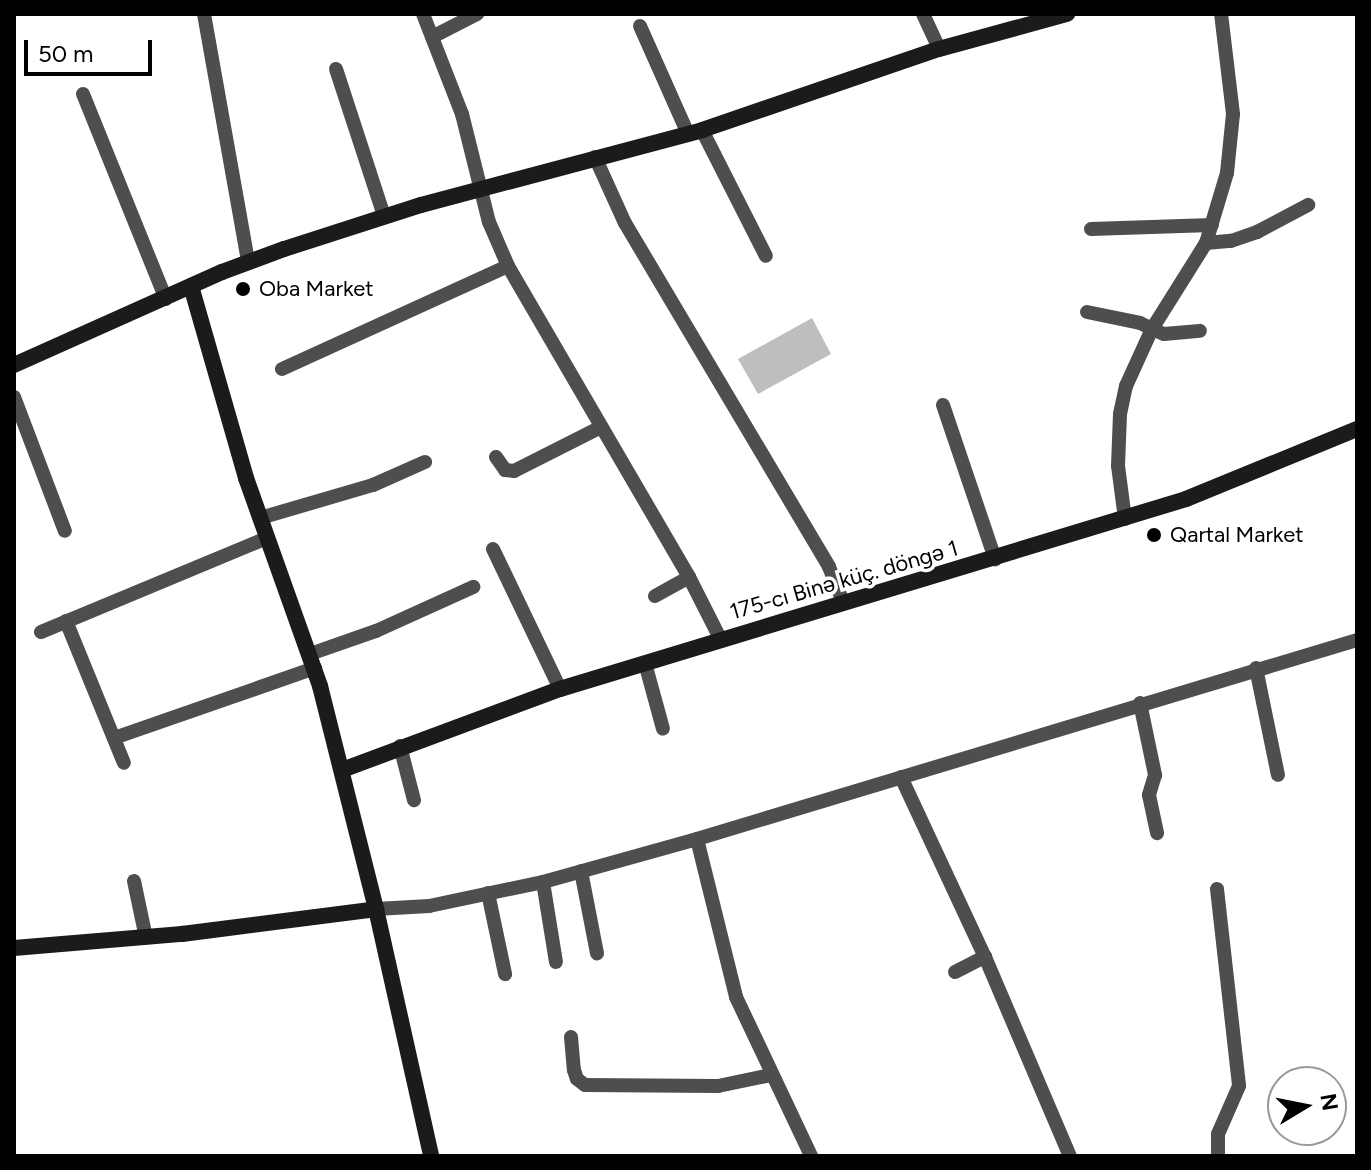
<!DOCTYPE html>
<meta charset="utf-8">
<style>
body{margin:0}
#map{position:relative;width:1371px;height:1170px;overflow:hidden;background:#fff;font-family:Figtree,sans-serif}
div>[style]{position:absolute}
.building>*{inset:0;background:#bebebe}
.street>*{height:14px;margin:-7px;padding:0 7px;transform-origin:7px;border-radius:7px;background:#4e4e4e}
.secondary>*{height:16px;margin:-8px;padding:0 8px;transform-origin:8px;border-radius:8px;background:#1b1b1b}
.dots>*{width:22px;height:22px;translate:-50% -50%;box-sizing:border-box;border:4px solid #fff;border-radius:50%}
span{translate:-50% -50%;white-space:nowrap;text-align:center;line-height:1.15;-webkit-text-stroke:7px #fff;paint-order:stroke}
.poi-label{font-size:22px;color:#000}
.left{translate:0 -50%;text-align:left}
.street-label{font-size:22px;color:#000}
.frame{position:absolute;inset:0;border:16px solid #000;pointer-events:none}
.north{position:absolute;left:1267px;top:1066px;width:80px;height:80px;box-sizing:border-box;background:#fff;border:2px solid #999;border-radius:50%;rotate:80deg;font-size:22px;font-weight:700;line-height:32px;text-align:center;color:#000}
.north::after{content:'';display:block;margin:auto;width:28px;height:36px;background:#000;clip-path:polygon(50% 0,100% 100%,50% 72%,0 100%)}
.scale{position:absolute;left:24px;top:40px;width:128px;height:36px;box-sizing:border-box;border:4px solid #000;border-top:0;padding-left:10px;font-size:24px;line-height:28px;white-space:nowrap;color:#000;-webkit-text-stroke:6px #fff;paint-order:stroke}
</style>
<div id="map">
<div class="building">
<i style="clip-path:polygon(812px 318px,831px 354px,758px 394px,738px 359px)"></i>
</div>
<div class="street">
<i style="left:204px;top:14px;width:251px;rotate:79.9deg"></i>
<i style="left:423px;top:14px;width:107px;rotate:68.7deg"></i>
<i style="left:462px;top:114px;width:111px;rotate:76deg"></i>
<i style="left:489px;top:222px;width:48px;rotate:66.6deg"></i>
<i style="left:508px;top:266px;width:360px;rotate:59.8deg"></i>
<i style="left:689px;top:577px;width:71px;rotate:63.1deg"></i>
<i style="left:923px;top:14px;width:38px;rotate:65deg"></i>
<i style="left:640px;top:26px;width:118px;rotate:66deg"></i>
<i style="left:432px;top:37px;width:51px;rotate:-27.1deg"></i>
<i style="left:336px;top:69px;width:155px;rotate:71.9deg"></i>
<i style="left:83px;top:94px;width:221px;rotate:68deg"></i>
<i style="left:702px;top:130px;width:141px;rotate:63.1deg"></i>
<i style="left:595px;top:157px;width:72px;rotate:65.6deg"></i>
<i style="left:625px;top:223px;width:400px;rotate:59.3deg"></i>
<i style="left:829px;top:567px;width:37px;rotate:68deg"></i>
<i style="left:1091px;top:229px;width:121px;rotate:-1.9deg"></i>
<i style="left:1206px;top:243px;width:25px;rotate:-5deg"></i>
<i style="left:1231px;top:241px;width:28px;rotate:-19deg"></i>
<i style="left:1257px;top:232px;width:58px;rotate:-27.9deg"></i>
<i style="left:1087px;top:312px;width:54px;rotate:11.7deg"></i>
<i style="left:1140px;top:323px;width:26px;rotate:25deg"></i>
<i style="left:1164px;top:334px;width:36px;rotate:-5deg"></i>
<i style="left:282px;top:369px;width:248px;rotate:-24.5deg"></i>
<i style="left:14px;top:397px;width:143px;rotate:69.2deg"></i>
<i style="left:943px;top:405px;width:163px;rotate:71.3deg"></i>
<i style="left:496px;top:457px;width:16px;rotate:55deg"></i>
<i style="left:505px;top:470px;width:9px;rotate:6deg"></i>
<i style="left:514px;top:471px;width:97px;rotate:-26.8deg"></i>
<i style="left:260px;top:518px;width:118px;rotate:-16.3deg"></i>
<i style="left:373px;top:485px;width:57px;rotate:-23.9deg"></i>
<i style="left:1125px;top:519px;width:53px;rotate:-97.5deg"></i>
<i style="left:1118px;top:466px;width:52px;rotate:-87.8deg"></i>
<i style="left:1120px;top:414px;width:29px;rotate:-78deg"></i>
<i style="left:1126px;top:386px;width:63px;rotate:-65.5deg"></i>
<i style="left:1152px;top:329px;width:102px;rotate:-57.9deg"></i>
<i style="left:1206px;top:243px;width:73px;rotate:-73.3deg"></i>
<i style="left:1227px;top:173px;width:59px;rotate:-84.2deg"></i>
<i style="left:1233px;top:114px;width:101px;rotate:-96.8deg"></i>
<i style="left:493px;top:549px;width:155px;rotate:64.4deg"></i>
<i style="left:655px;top:596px;width:39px;rotate:-29deg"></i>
<i style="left:66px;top:621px;width:153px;rotate:67.8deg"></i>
<i style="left:41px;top:632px;width:245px;rotate:-22.6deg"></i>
<i style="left:310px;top:654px;width:70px;rotate:-19.2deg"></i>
<i style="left:376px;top:631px;width:107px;rotate:-24.4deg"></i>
<i style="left:645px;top:663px;width:68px;rotate:74.7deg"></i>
<i style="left:1256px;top:668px;width:109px;rotate:78.4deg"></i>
<i style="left:1140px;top:703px;width:74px;rotate:78.2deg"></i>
<i style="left:1155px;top:775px;width:21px;rotate:107deg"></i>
<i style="left:1149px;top:795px;width:39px;rotate:78deg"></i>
<i style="left:114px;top:738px;width:213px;rotate:-19.2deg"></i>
<i style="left:400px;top:746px;width:56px;rotate:75.5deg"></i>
<i style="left:901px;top:777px;width:199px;rotate:65deg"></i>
<i style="left:985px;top:957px;width:216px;rotate:66.9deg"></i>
<i style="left:697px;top:839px;width:163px;rotate:76.1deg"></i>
<i style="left:736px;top:997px;width:176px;rotate:64.7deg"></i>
<i style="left:581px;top:871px;width:84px;rotate:79deg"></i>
<i style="left:134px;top:881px;width:58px;rotate:78.1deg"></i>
<i style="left:543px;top:882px;width:81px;rotate:80.8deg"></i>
<i style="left:1217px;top:889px;width:198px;rotate:83.6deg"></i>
<i style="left:1239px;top:1086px;width:52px;rotate:113.6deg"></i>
<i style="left:1218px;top:1134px;width:22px;rotate:90deg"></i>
<i style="left:488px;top:893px;width:83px;rotate:78.1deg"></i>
<i style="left:376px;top:909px;width:53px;rotate:-3.2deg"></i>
<i style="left:429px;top:906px;width:116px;rotate:-11.9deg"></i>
<i style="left:543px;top:882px;width:160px;rotate:-15.6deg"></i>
<i style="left:697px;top:839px;width:689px;rotate:-16.78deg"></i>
<i style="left:955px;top:972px;width:34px;rotate:-27deg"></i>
<i style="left:571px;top:1037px;width:33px;rotate:85deg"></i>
<i style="left:574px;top:1070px;width:9px;rotate:72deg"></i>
<i style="left:577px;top:1079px;width:10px;rotate:37deg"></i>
<i style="left:585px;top:1085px;width:133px;rotate:0.4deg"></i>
<i style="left:718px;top:1086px;width:54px;rotate:-11.7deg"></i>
</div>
<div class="secondary">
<i style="left:191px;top:286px;width:200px;rotate:74deg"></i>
<i style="left:246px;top:478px;width:221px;rotate:70.4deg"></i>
<i style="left:320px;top:686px;width:230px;rotate:75.9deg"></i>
<i style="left:376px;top:909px;width:253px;rotate:77.4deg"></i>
<i style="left:14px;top:365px;width:228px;rotate:-24.1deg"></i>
<i style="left:222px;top:272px;width:66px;rotate:-20.4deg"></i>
<i style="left:284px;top:249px;width:144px;rotate:-17.8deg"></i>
<i style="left:421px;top:205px;width:291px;rotate:-14.9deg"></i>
<i style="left:702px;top:130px;width:250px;rotate:-18.9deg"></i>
<i style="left:939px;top:49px;width:133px;rotate:-15.3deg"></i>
<i style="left:342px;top:770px;width:233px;rotate:-20.4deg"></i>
<i style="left:560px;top:689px;width:654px;rotate:-16.88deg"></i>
<i style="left:1186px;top:499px;width:185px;rotate:-22.3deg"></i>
<i style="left:14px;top:948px;width:169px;rotate:-4.8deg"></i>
<i style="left:182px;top:934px;width:196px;rotate:-7.3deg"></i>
</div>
<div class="dots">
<i style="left:243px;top:289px;background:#000"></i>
<i style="left:1154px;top:535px;background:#000"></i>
</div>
<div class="poi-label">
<span class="left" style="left:259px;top:289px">Oba Market</span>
<span class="left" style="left:1170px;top:535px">Qartal Market</span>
</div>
<div class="street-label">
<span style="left:844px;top:580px;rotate:-16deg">175-cı Binə küç. döngə 1</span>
</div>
<div class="frame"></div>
<div class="north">N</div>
<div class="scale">50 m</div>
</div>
